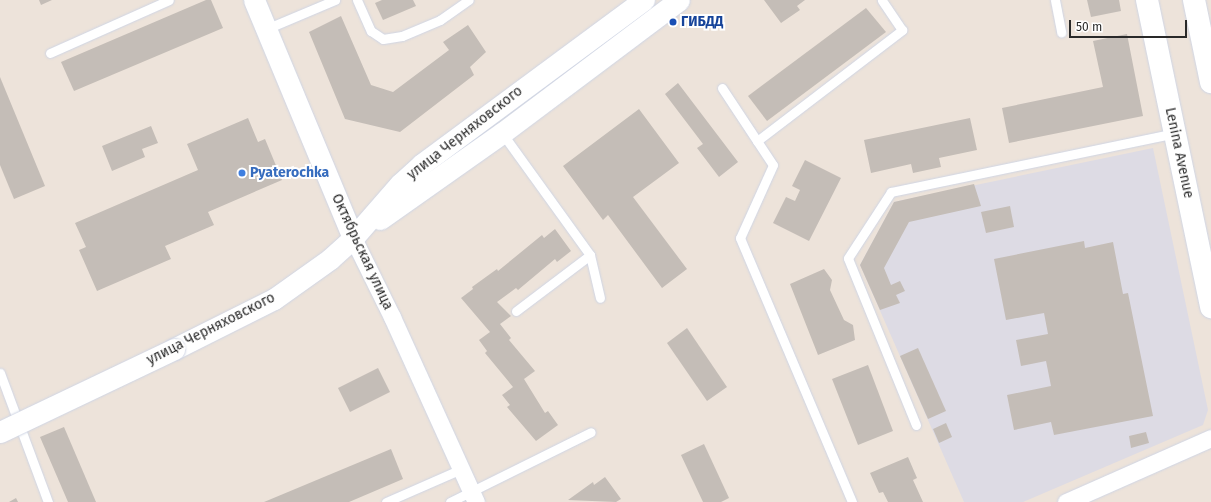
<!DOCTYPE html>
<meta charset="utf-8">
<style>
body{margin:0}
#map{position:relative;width:1211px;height:502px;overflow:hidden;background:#ede3da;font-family:"Fira Sans",sans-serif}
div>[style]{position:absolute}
.industrial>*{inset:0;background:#dddbe4}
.building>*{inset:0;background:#c4bdb7}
.roads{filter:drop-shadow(0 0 1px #cfd5e4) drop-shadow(0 0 1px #cfd5e4)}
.service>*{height:9px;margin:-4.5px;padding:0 4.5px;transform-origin:4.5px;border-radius:4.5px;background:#fff}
.minor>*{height:17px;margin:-8.5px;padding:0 8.5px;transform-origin:8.5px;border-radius:8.5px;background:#fff}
.tertiary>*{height:21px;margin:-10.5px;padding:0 10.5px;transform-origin:10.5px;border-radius:10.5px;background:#fff}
.secondary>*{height:22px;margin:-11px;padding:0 11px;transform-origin:11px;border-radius:11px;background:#fff}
.bridges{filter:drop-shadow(0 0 1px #cfd5e4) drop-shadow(0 0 1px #cfd5e4)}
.tertiary-bridge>*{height:21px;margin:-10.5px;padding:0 10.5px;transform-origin:10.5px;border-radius:10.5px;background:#fff}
.dots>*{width:11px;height:11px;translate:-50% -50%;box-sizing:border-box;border:2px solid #fff;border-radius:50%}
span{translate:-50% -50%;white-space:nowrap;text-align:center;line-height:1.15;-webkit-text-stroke:4px #fff;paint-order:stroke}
.transit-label{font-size:14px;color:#164399;font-weight:700}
.left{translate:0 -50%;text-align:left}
.street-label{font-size:14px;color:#292929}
.shop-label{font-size:14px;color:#366cbe;font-weight:700}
.scale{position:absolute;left:1069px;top:20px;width:118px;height:18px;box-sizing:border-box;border:2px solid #292929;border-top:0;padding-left:5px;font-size:12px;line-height:14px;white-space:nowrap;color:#292929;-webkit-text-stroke:3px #fff;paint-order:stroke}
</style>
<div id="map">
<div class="industrial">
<i style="clip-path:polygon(1153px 148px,1208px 410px,1203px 425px,1023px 502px,964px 502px,860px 265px,894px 202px)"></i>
</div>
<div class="building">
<i style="clip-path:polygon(39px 0,52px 0,41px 5px)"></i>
<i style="clip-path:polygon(206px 0,211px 0,223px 28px,74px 91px,61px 62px)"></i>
<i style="clip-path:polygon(382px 0,413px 0,416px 6px,383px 20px,375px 3px)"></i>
<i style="clip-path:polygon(764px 0,805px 0,797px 6px,800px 10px,781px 23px)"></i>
<i style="clip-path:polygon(1087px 0,1119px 0,1121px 11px,1091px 17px)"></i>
<i style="clip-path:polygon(866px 8px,886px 32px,767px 121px,748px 96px)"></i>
<i style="clip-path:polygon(341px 16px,371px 85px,393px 92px,449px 50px,443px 42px,468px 25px,486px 52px,470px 67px,474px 75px,400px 132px,345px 119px,309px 32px)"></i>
<i style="clip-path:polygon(1127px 34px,1143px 116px,1009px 143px,1002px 108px,1103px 87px,1093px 41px)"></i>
<i style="clip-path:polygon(0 77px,45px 186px,14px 199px,0 165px)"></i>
<i style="clip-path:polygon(678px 83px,738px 162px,719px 177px,697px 148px,703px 144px,665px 94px)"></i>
<i style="clip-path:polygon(639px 109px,679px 163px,633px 197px,687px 269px,662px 288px,608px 215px,603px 220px,563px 166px)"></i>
<i style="clip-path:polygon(248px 118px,258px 142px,265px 139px,282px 180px,208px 212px,214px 225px,165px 246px,171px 259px,97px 291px,79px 250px,86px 247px,75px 223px,198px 170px,187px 144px)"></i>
<i style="clip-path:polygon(970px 118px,977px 150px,939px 158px,941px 167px,913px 173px,911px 164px,871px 173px,864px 140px)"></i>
<i style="clip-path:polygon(151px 126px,158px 143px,142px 149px,145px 157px,112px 171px,102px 146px)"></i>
<i style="clip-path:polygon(805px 160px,841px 178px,809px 241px,773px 223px,786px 197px,795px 201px,800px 190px,792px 186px)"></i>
<i style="clip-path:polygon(974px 184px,981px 206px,909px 222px,884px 268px,891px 285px,900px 281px,905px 291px,896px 295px,900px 303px,880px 310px,860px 265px,894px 202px)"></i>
<i style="clip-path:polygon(1010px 206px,1014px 227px,986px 233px,981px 212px)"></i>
<i style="clip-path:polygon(555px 229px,571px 251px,557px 262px,555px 259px,518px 290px,516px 288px,497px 302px,511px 316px,500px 324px,511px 338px,509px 340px,535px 371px,524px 379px,545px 413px,548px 411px,558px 425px,536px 441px,507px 407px,510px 405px,502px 395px,513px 387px,485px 353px,487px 351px,479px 340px,490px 332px,461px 298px,473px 289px,472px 287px,497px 269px,498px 271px,542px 235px,544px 238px)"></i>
<i style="clip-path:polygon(1084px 241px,1085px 248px,1113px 242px,1123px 294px,1128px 293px,1153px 416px,1054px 435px,1051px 422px,1014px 430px,1007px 395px,1051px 386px,1046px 361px,1021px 366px,1016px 340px,1048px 334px,1044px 313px,1006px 320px,994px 259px)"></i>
<i style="clip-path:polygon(824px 269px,832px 280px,830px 290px,844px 320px,853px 325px,855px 340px,818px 355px,790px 284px)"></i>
<i style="clip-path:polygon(687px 328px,727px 387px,707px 401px,667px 343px)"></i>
<i style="clip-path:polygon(918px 348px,946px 411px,928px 419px,900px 356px)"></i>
<i style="clip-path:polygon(868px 365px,893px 431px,858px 445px,832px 379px)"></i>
<i style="clip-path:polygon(378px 368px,390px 392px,350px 412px,338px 388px)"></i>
<i style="clip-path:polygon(946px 423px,952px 437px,939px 443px,933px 429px)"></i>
<i style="clip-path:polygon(64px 427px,96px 502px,68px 502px,40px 437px)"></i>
<i style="clip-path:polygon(1146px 432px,1149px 443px,1131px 448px,1129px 436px)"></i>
<i style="clip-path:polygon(704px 444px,729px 498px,721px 502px,703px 502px,681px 455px)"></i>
<i style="clip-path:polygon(391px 449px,403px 479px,349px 502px,264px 502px)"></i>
<i style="clip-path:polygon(908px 457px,917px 478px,913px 480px,923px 502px,888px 502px,883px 492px,879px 493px,870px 473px)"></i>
<i style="clip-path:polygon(605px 477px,621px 499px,616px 502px,568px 500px,593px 482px,594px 485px)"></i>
<i style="clip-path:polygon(16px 498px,18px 502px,9px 502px)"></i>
</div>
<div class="roads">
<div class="service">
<i style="left:357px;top:0;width:34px;rotate:66deg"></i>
<i style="left:371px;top:31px;width:14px;rotate:34deg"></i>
<i style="left:383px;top:39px;width:19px;rotate:-9deg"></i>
<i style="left:402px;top:36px;width:41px;rotate:-22.8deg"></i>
<i style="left:440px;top:20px;width:35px;rotate:-35deg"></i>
<i style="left:1055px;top:0;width:33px;rotate:79deg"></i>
<i style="left:266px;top:29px;width:75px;rotate:-22.8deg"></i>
<i style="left:50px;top:53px;width:130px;rotate:-24deg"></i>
<i style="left:722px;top:88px;width:92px;rotate:56.5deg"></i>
<i style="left:773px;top:165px;width:80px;rotate:114.3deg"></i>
<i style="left:740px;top:238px;width:287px;rotate:67deg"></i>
<i style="left:502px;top:133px;width:150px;rotate:54.2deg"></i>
<i style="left:590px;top:255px;width:44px;rotate:76.9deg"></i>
<i style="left:757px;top:141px;width:183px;rotate:-37.4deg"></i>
<i style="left:902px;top:30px;width:36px;rotate:-124deg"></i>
<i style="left:516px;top:311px;width:93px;rotate:-37.1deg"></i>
<i style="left:0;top:373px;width:138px;rotate:69.6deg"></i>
<i style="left:916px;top:425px;width:180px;rotate:-112.2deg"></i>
<i style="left:848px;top:258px;width:79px;rotate:-56.9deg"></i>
<i style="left:891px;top:192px;width:290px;rotate:-11.7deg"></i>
<i style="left:386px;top:502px;width:82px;rotate:-23.7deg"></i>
<i style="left:450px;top:502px;width:157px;rotate:-26.4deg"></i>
</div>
<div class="minor">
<i style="left:353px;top:238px;width:88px;rotate:63.7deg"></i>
<i style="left:392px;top:317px;width:203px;rotate:65.6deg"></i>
<i style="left:1066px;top:502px;width:158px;rotate:-23.8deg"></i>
</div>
<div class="tertiary">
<i style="left:254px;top:0;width:258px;rotate:67.4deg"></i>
<i style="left:380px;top:219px;width:149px;rotate:-35.2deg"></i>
<i style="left:502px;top:133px;width:221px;rotate:-36.9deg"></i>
<i style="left:174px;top:349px;width:112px;rotate:-26.6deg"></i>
<i style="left:274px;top:299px;width:69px;rotate:-35.5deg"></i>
<i style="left:330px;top:259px;width:31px;rotate:-42deg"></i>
<i style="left:353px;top:238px;width:72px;rotate:-49deg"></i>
<i style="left:400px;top:184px;width:30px;rotate:-42deg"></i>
<i style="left:422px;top:164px;width:276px;rotate:-36.5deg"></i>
</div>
<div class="secondary">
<i style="left:1147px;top:0;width:314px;rotate:78.2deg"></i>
<i style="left:1194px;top:0;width:84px;rotate:78.3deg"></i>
</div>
</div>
<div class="bridges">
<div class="tertiary-bridge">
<i style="left:0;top:432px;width:193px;rotate:-25.5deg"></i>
</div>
</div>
<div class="dots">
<i style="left:673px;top:22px;background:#1a4fb4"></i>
<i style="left:242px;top:173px;background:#3f7fe0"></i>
</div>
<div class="transit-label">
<span class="left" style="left:681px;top:22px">ГИБДД</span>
</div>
<div class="street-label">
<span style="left:465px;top:133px;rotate:-38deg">улица Черняховского</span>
<span style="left:1179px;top:153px;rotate:78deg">Lenina Avenue</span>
<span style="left:362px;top:252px;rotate:65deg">Октябрьская улица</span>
<span style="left:211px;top:329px;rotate:-27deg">улица Черняховского</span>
</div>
<div class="shop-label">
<span class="left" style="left:250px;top:173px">Pyaterochka</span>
</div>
<div class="scale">50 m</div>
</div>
